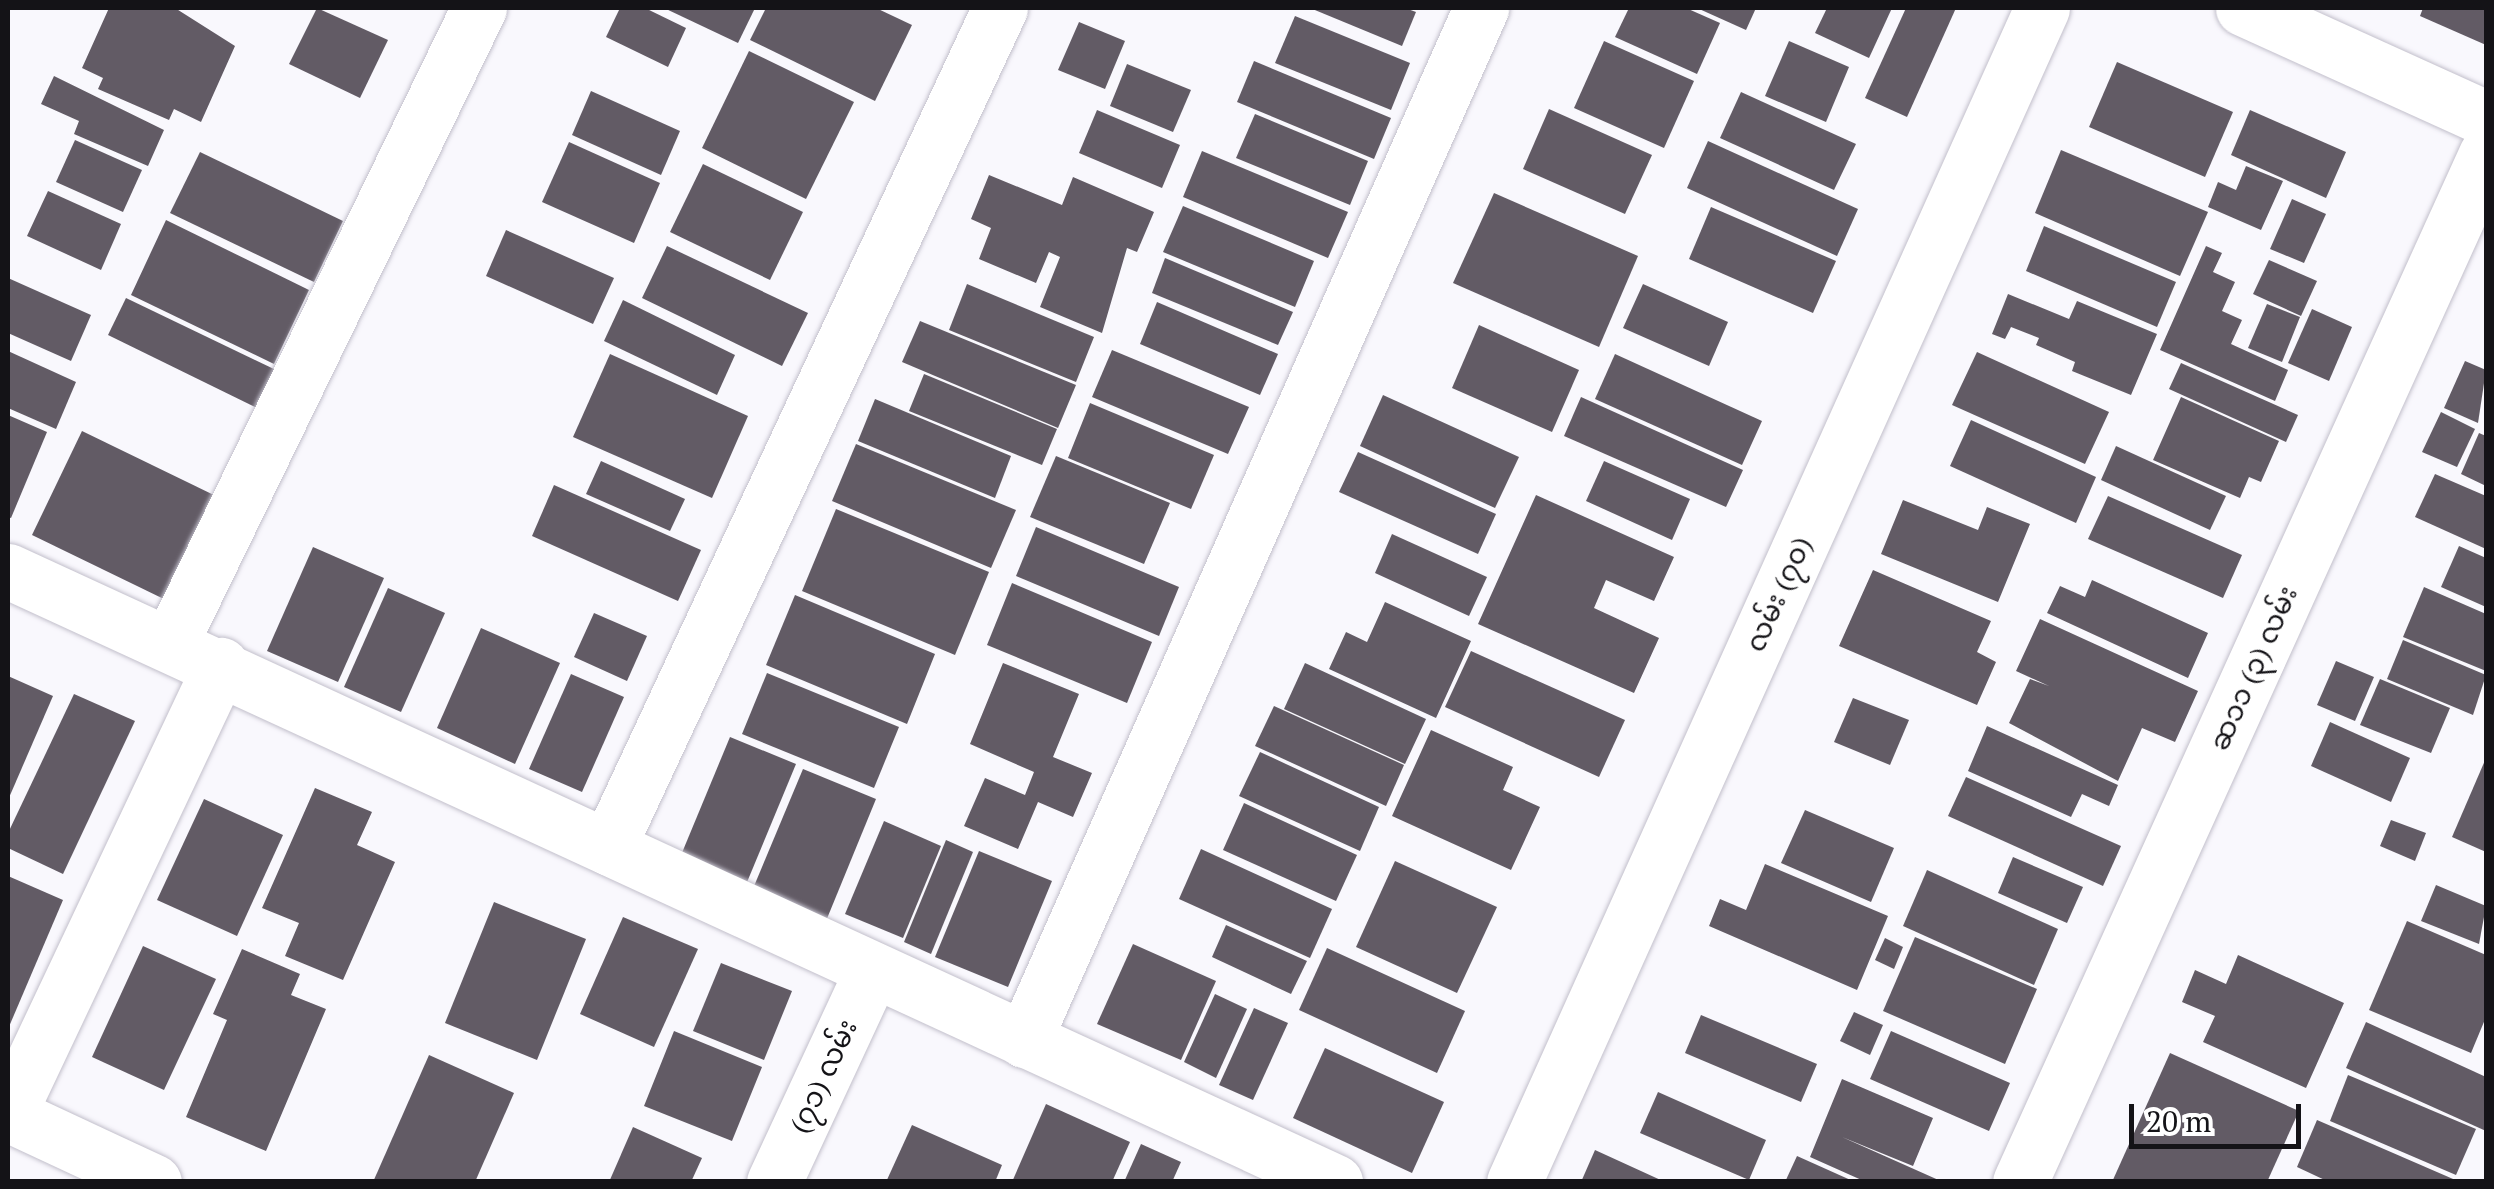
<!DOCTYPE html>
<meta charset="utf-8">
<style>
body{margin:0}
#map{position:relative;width:2494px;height:1189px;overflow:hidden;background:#f9f8fd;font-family:"PT Serif","Noto Sans Myanmar",serif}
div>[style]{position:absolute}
.building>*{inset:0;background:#625b65}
.roads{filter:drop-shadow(0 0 2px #c2bfcb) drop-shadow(0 0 2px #c2bfcb)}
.street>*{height:55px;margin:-27.5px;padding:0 27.5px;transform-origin:27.5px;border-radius:27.5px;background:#fff}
.secondary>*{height:55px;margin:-27.5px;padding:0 27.5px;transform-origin:27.5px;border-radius:27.5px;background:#fff}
span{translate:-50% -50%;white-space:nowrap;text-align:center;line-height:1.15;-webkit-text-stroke:10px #fff;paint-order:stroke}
.street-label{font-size:28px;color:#141317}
.frame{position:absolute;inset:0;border:10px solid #141317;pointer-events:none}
.scale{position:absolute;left:2129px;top:1104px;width:172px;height:45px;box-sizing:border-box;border:5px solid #141317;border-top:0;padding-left:12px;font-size:30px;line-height:35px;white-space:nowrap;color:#141317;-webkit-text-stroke:8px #fff;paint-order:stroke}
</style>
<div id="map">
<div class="building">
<i style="clip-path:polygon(109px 8px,175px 8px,235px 46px,201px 122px,174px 109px,169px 120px,98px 89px,103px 78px,82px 68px)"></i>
<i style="clip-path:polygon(317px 8px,388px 40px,360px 98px,289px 64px)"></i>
<i style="clip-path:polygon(620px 8px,645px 8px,686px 28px,668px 67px,606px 37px)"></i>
<i style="clip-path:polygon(664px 8px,755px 8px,738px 43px)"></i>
<i style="clip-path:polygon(766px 8px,876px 8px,912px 25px,875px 101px,750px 40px)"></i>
<i style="clip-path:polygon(1310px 8px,1405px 8px,1416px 12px,1402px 46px)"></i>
<i style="clip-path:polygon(1629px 8px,1686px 8px,1720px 23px,1697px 74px,1615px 37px)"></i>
<i style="clip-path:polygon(1697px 8px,1756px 8px,1746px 30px)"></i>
<i style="clip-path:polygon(1827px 8px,1892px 8px,1869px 58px,1815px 33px)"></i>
<i style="clip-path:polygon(1906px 8px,1956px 8px,1907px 117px,1865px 98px)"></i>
<i style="clip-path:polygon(2423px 8px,2486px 8px,2486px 45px,2420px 16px)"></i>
<i style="clip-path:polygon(1295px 16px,1410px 63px,1391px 110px,1275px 63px)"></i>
<i style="clip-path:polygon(1079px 22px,1125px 41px,1105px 89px,1058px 70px)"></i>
<i style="clip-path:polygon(1604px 41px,1694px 81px,1664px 148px,1574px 108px)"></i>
<i style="clip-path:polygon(1789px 41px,1849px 67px,1826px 122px,1765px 96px)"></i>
<i style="clip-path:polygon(749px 51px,854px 102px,806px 199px,702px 148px)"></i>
<i style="clip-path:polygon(1254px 61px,1391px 118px,1374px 159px,1237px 102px)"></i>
<i style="clip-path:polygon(2117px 62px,2233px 112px,2205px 177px,2089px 127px)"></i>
<i style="clip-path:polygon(1127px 64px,1191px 90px,1173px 132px,1110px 106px)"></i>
<i style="clip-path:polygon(54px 76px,164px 130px,148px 166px,74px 134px,79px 121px,41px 104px)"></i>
<i style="clip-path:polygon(591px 91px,680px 131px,661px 175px,572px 135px)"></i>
<i style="clip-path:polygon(1741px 92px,1856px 144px,1834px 190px,1720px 138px)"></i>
<i style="clip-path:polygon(1549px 109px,1652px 155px,1625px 214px,1523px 169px)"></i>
<i style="clip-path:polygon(1097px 110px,1180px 145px,1162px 188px,1079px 153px)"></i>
<i style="clip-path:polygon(2250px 110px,2346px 152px,2326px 198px,2231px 155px)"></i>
<i style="clip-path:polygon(1255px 114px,1368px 161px,1350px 205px,1236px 158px)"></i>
<i style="clip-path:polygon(75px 140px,142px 170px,123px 212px,56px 182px)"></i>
<i style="clip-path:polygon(1708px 141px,1858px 209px,1837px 256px,1687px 188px)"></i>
<i style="clip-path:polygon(569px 142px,660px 183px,634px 243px,542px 202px)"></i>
<i style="clip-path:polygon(2061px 150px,2208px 212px,2180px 276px,2035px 213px)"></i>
<i style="clip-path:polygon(1202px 151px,1348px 212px,1328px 258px,1183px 197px)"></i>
<i style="clip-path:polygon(200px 152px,343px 221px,314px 282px,170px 213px)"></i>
<i style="clip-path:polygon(703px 164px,803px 212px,770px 280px,670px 232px)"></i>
<i style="clip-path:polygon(2246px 166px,2283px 181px,2261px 230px,2208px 207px,2218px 182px,2236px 190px)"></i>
<i style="clip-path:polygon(989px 175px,1062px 205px,1073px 177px,1154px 212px,1137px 252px,1127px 248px,1102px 333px,1040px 307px,1060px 257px,1049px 252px,1036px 283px,979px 259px,991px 228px,971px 219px)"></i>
<i style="clip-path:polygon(48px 191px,121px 224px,101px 270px,27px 236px)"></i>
<i style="clip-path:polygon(1494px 193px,1638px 256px,1599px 347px,1453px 283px)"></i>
<i style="clip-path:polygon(2292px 199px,2326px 214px,2304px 263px,2270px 249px)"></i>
<i style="clip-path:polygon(1183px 206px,1314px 261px,1295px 307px,1163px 252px)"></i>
<i style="clip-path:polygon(1711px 207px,1836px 261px,1813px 313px,1689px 259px)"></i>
<i style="clip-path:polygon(166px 220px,309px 290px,274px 364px,131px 295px)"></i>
<i style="clip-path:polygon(2044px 226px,2176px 282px,2157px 327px,2026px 271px)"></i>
<i style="clip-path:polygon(506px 230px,614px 278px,593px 324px,486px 276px)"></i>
<i style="clip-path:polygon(667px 246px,808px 313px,782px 366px,642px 298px)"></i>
<i style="clip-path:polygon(2206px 246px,2222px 253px,2213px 272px,2235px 282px,2222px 311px,2242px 320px,2231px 344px,2288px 370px,2275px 401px,2160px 350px)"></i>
<i style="clip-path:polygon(1165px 258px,1293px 312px,1278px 345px,1152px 293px)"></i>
<i style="clip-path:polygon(2269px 260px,2317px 281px,2301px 316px,2253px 294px)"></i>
<i style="clip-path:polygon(8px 278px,91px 315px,71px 361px,8px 333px)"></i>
<i style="clip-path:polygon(967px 284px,1094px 337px,1076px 382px,949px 330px)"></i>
<i style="clip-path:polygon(1643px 284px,1728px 322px,1709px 366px,1623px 328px)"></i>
<i style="clip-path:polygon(2008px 294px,2069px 319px,2077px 301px,2157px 334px,2131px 395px,2072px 371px,2075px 362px,2036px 345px,2039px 338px,2011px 327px,2005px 339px,1992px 334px)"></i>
<i style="clip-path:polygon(126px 298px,276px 370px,257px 408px,108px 335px)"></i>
<i style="clip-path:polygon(623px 300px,735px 355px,717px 395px,604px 341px)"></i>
<i style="clip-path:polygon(1157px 302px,1278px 354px,1260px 395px,1140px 344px)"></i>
<i style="clip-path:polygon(2267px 304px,2300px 317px,2282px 362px,2248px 348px)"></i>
<i style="clip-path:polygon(2312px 309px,2352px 327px,2329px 381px,2288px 363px)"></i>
<i style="clip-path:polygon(920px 321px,1076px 385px,1058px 428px,902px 362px)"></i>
<i style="clip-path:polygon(1479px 325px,1579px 370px,1552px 432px,1452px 388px)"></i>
<i style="clip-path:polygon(1112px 350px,1249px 407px,1228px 454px,1092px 397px)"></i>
<i style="clip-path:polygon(8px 351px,76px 382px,56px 429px,8px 408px)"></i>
<i style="clip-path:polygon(1977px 352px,2109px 412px,2085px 464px,1952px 405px)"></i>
<i style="clip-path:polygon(610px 354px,748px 416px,712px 498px,573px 437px)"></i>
<i style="clip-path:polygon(1615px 354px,1762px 421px,1742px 465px,1595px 399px)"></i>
<i style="clip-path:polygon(2465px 361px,2486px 370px,2478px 423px,2444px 408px)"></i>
<i style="clip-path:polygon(2181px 363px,2298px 415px,2286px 442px,2169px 389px)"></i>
<i style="clip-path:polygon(924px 374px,1057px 429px,1042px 465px,909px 411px)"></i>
<i style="clip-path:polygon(1383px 395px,1519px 457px,1495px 508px,1360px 446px)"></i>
<i style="clip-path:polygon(1581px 397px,1743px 470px,1726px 507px,1564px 436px)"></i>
<i style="clip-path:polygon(2181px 397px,2279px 441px,2261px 482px,2249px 477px,2240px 498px,2153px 460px)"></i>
<i style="clip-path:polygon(875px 399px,1011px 456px,995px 498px,858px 441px)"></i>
<i style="clip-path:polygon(1090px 403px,1214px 455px,1191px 509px,1068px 458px)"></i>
<i style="clip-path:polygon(2441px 412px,2475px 429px,2457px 467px,2422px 452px)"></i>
<i style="clip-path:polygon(8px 415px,47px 432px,11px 518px,8px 517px)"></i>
<i style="clip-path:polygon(1971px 420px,2096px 477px,2076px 523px,1950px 466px)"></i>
<i style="clip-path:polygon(82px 431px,220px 498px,170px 602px,32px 535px)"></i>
<i style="clip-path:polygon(2479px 433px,2486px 436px,2486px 486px,2461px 474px)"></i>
<i style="clip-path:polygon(856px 444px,1016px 510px,991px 568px,832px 501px)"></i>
<i style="clip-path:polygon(2116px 446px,2226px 496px,2210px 530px,2101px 480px)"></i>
<i style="clip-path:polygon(1358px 452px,1496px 514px,1478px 554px,1339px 492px)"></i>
<i style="clip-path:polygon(1056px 456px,1170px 503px,1144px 564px,1030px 517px)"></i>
<i style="clip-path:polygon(601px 461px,685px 499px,670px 531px,586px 494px)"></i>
<i style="clip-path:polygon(1604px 461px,1690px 499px,1672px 540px,1586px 501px)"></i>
<i style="clip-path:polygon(2435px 474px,2486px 496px,2486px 549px,2415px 517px)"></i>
<i style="clip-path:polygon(554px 485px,701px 550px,678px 601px,532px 536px)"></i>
<i style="clip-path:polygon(1536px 495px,1674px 557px,1654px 601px,1606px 580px,1594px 608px,1659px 638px,1634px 693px,1478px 624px)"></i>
<i style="clip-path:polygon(2108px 496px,2242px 555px,2223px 598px,2088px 539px)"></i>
<i style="clip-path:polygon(1903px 500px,1978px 530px,1987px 507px,2030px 524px,1998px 602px,1881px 554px)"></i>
<i style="clip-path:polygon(836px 509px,989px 572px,955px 655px,802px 591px)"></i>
<i style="clip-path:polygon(1036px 527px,1179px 587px,1159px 636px,1016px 576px)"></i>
<i style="clip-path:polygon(1392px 534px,1487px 577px,1469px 616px,1375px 573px)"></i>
<i style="clip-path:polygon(2459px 546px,2486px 558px,2486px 607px,2441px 587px)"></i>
<i style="clip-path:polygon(313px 547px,384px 578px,338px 682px,267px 651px)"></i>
<i style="clip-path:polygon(1873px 570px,1991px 621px,1977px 652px,1996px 662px,1977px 705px,1839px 646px)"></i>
<i style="clip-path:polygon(2092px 580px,2208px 633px,2188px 678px,2047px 613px,2060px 586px,2085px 597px)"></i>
<i style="clip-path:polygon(1012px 583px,1152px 642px,1127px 703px,987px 645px)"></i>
<i style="clip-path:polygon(2424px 587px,2486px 614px,2486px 671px,2403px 637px)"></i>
<i style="clip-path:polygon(388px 588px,445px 613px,401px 712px,344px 687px)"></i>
<i style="clip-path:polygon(795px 595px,935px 654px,907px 724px,766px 665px)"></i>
<i style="clip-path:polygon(1385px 602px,1471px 641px,1436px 718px,1329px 669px,1346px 632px,1367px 642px)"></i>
<i style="clip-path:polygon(594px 613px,647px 636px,627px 681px,574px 657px)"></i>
<i style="clip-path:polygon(2040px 619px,2198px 691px,2175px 742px,2142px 728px,2118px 781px,2009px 723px,2030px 679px,2049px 686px,2016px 671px)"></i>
<i style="clip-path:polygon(481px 628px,560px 663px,515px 764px,437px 728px)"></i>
<i style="clip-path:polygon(2403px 640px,2486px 675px,2473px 715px,2387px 679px)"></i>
<i style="clip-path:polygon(1471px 651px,1625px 720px,1599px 777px,1445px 707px)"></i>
<i style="clip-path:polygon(2336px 661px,2374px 677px,2355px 721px,2317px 705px)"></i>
<i style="clip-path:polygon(1003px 663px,1079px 694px,1053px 757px,1092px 773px,1073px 817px,1038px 802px,1018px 849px,964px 826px,985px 778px,1025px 795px,1034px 772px,970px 744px)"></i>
<i style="clip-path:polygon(1305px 663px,1426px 719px,1405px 764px,1284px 709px)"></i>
<i style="clip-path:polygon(767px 673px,899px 727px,874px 788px,742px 734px)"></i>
<i style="clip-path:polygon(571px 674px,624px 697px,582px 792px,529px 769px)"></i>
<i style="clip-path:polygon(8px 676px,53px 696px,8px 800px)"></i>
<i style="clip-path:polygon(2380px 679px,2450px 708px,2431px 753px,2360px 725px)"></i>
<i style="clip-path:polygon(74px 694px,135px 721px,63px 874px,8px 848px,8px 833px)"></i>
<i style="clip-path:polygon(1853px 698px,1909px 720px,1890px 765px,1834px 742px)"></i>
<i style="clip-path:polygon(1274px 706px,1404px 765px,1386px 806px,1255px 746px)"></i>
<i style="clip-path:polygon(2330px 722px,2410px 758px,2391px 802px,2311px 766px)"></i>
<i style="clip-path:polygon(1987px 726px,2118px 785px,2109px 806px,2082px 794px,2071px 817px,1968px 771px)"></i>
<i style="clip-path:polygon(1431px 730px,1513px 767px,1503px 790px,1540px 807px,1511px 870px,1392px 816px)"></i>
<i style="clip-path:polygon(730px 737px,796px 764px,745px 887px,679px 860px)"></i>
<i style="clip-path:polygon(1260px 752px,1379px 807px,1360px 851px,1239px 796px)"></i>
<i style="clip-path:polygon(2486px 758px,2486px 852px,2452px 837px)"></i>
<i style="clip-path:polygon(803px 769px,876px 799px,826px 921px,752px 891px)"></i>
<i style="clip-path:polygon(1966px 777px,2121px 846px,2103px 886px,1948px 816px)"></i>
<i style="clip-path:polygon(315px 788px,372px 812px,357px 845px,395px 862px,343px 980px,285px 956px,299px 923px,262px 908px)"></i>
<i style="clip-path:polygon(204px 799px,283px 835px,237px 936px,157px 900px)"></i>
<i style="clip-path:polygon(1244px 803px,1357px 855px,1336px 901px,1223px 850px)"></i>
<i style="clip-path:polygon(1805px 810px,1894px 848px,1871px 902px,1781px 863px)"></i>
<i style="clip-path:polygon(2391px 820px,2426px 833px,2415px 861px,2380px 846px)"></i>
<i style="clip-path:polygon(884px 821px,941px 846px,903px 938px,845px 914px)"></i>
<i style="clip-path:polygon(946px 840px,973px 852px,931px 954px,904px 942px)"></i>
<i style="clip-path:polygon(1201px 849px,1332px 909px,1310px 958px,1179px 899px)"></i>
<i style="clip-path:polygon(979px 851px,1052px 881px,1008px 987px,935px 957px)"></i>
<i style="clip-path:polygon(2013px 857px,2083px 887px,2067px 923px,1998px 893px)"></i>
<i style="clip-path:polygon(1395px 861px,1497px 907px,1457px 993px,1356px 947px)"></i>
<i style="clip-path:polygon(1765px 864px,1888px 916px,1857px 990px,1709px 926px,1720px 899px,1746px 910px)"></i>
<i style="clip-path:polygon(1927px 870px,2058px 929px,2034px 985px,1903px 926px)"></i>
<i style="clip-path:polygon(8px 876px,63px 900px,8px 1029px)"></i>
<i style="clip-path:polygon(2436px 885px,2486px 906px,2479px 944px,2421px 921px)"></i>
<i style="clip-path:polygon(494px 902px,586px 939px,537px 1060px,445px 1023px)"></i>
<i style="clip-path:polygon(623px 917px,698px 949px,654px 1047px,580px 1014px)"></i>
<i style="clip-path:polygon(2407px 921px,2486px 955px,2486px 1017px,2471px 1053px,2369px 1010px)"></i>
<i style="clip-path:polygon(1226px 925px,1307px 961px,1291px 994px,1212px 957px)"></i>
<i style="clip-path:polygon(1915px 937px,2037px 989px,2005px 1064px,1883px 1011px)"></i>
<i style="clip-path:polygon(1885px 938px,1903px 947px,1894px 969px,1875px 960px)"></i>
<i style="clip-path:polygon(1133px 944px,1216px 981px,1181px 1060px,1097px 1024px)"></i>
<i style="clip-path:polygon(143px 946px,216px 979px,164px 1090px,92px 1057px)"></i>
<i style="clip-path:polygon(1327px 948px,1465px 1011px,1437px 1073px,1299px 1010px)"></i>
<i style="clip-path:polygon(242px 949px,300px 974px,291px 995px,326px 1009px,266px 1151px,186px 1117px,227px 1020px,213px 1014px)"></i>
<i style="clip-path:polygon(2238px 955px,2344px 1003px,2306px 1088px,2203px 1042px,2215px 1016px,2182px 1002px,2195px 970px,2226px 984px)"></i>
<i style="clip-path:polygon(721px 963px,792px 991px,764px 1060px,693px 1031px)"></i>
<i style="clip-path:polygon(1215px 994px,1247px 1009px,1216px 1078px,1184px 1062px)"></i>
<i style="clip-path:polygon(1254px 1008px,1288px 1023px,1253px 1100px,1219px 1085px)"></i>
<i style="clip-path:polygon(1854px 1012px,1883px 1025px,1870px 1055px,1840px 1041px)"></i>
<i style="clip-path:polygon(1701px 1015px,1817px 1064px,1801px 1102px,1685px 1053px)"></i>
<i style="clip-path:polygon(2366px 1022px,2486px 1077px,2486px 1131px,2346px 1068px)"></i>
<i style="clip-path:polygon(674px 1031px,762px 1067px,732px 1141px,644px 1106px)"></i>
<i style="clip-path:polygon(1891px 1031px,2010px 1083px,1989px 1131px,1870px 1079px)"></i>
<i style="clip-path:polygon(1325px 1048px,1444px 1102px,1412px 1173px,1293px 1118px)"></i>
<i style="clip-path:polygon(2170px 1053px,2299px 1111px,2267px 1182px,2112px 1182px)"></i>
<i style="clip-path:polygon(429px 1055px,514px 1093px,475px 1182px,373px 1182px)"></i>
<i style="clip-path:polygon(2348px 1075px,2476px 1129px,2456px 1175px,2330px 1121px)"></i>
<i style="clip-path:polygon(1842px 1079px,1933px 1118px,1913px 1166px,1842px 1137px,1943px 1182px,1866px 1182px,1810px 1157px)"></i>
<i style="clip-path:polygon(1658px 1092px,1766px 1140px,1749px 1180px,1640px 1133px)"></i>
<i style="clip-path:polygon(1046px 1104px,1130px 1142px,1112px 1182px,1012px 1182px)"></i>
<i style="clip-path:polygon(2317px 1120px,2460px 1182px,2329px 1182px,2297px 1167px)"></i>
<i style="clip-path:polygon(912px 1125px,1002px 1165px,995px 1182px,886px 1182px)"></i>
<i style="clip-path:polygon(633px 1127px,702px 1158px,691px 1182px,609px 1182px)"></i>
<i style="clip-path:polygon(1141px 1144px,1181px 1162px,1172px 1182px,1124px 1182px)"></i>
<i style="clip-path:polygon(1595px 1150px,1665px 1182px,1581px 1182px)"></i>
<i style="clip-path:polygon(1797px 1156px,1855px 1182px,1785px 1182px)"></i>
</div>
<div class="roads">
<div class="street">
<i style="left:2243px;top:8px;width:267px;rotate:24.4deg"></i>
<i style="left:8px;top:571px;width:1461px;rotate:24.72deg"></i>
<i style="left:170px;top:644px;width:707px;rotate:-64.09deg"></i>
<i style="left:608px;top:847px;width:926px;rotate:-64.96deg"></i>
<i style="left:1024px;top:1040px;width:1129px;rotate:-66.11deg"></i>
<i style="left:8px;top:1115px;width:498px;rotate:-64.7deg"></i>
<i style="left:774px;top:1182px;width:233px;rotate:-65.1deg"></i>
<i style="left:1514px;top:1182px;width:1287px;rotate:-65.78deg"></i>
<i style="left:2020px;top:1182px;width:1129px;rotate:-65.61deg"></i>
</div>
<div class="secondary">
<i style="left:8px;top:1114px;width:161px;rotate:25deg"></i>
</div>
</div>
<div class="street-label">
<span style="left:1778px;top:594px;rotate:-66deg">လမ်း (၇၀)</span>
<span style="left:2253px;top:668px;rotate:-66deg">ဆ၁၁ (၃) လမ်း</span>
<span style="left:823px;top:1076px;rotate:-65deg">(၇၁) လမ်း</span>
</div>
<div class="frame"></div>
<div class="scale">20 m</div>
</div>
